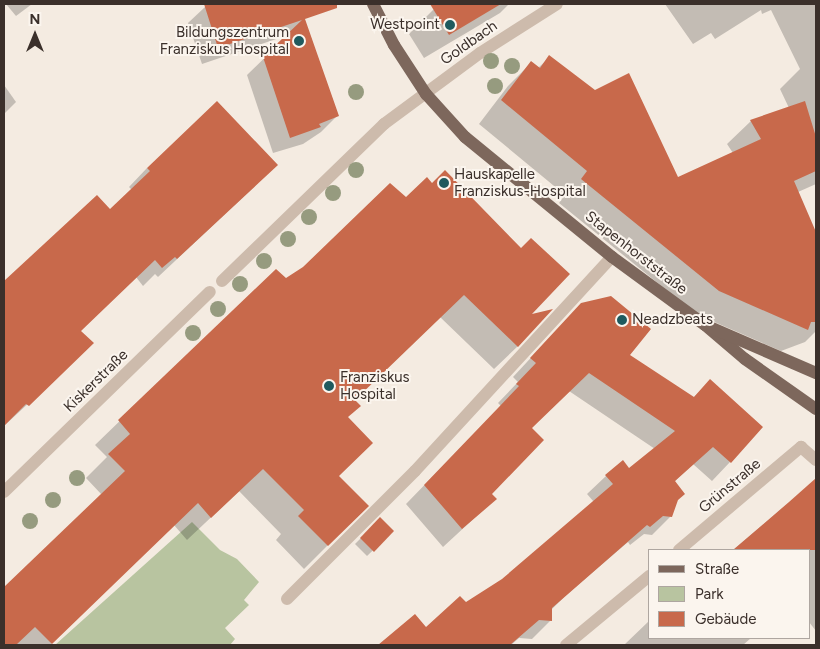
<!DOCTYPE html>
<meta charset="utf-8">
<style>
body{margin:0}
#map{position:relative;width:820px;height:649px;overflow:hidden;background:#f4ebe1;font-family:Figtree,sans-serif}
div>[style]{position:absolute}
.green>*{inset:0;background:#b8c4a0}
.shadow>*{inset:0;background:#0003}
.building>*{inset:0;background:#c8694b}
.minor>*{height:12px;margin:-6px;padding:0 6px;transform-origin:6px;border-radius:6px;background:#cdbbac}
.major>*{height:12px;margin:-6px;padding:0 6px;transform-origin:6px;border-radius:6px;background:#7d675c}
.trees>*{width:16px;height:16px;margin:-8px;border-radius:50%;background:#969b7f}
.dots>*{width:14px;height:14px;translate:-50% -50%;box-sizing:border-box;border:2px solid #fbf5ee;border-radius:50%}
span{translate:-50% -50%;white-space:nowrap;text-align:center;line-height:1.15;-webkit-text-stroke:4px #fbf5ee;paint-order:stroke}
.poi-label{font-size:15px;color:#3b302b}
.right{translate:-100% -50%;text-align:right}
.left{translate:0 -50%;text-align:left}
.street-label{font-size:15px;color:#3b302b}
.frame{position:absolute;inset:0;border:5px solid #3b302b;pointer-events:none}
.legend{position:absolute;left:648px;top:549px;width:162px;height:90px;box-sizing:border-box;background:#fbf5ee;border:1px solid #aea6a0;margin:0;padding:6px 9px;list-style:none;font-size:15px;color:#3b302b}
.legend li{display:flex;align-items:center;gap:10px;height:25px}
.legend b{width:25px;border:1px solid #aea6a0}
.north{position:absolute;left:10px;top:10px;width:50px;height:50px;-webkit-text-stroke:4px #fbf5ee;paint-order:stroke;rotate:0deg;font-size:14px;font-weight:700;line-height:20px;text-align:center;color:#3b302b}
.north::after{content:'';display:block;margin:auto;width:18px;height:22px;background:#3b302b;clip-path:polygon(50% 0,100% 100%,50% 72%,0 100%)}
</style>
<div id="map">
<div class="green">
<i style="clip-path:polygon(192px 522px,220px 550px,237px 559px,259px 582px,244px 600px,249px 605px,225px 628px,235px 639px,230px 645px,55px 645px)"></i>
</div>
<div class="shadow">
<i style="clip-path:polygon(6px 4px,32px 4px,16px 16px)"></i>
<i style="clip-path:polygon(213px 4px,299px 4px,338px 115px,321px 132px,303px 144px,273px 153px,247px 75px,288px 35px,202px 64px,188px 23px,205px 7px)"></i>
<i style="clip-path:polygon(439px 4px,509px 4px,500px 13px,424px 58px,409px 34px)"></i>
<i style="clip-path:polygon(665px 4px,816px 4px,816px 184px,798px 192px,816px 235px,814px 275px,816px 331px,805px 342px,781px 351px,696px 314px,559px 203px,565px 195px,479px 124px,508px 86px,531px 63px,538px 68px,550px 57px,678px 178px,733px 153px,727px 144px,751px 121px,789px 108px,780px 89px,800px 69px,771px 10px,762px 14px,761px 10px,715px 39px,711px 33px,693px 44px)"></i>
<i style="clip-path:polygon(4px 85px,16px 102px,4px 114px)"></i>
<i style="clip-path:polygon(147px 168px,258px 183px,158px 277px,155px 274px,143px 286px,136px 277px,79px 331px,74px 361px,4px 426px,4px 285px,97px 196px,110px 211px,132px 190px,129px 187px)"></i>
<i style="clip-path:polygon(390px 184px,528px 316px,518px 346px,494px 369px,440px 317px,354px 400px,347px 418px,338px 476px,367px 506px,304px 569px,276px 540px,281px 534px,239px 491px,187px 540px,174px 525px,50px 645px,4px 645px,4px 589px,102px 495px,86px 478px,107px 457px,95px 445px,276px 270px,286px 280px,303px 268px)"></i>
<i style="clip-path:polygon(581px 304px,629px 355px,693px 398px,710px 381px,730px 462px,712px 481px,693px 464px,674px 482px,677px 500px,671px 516px,652px 535px,644px 534px,630px 545px,628px 542px,564px 597px,551px 610px,551px 620px,532px 639px,519px 638px,511px 645px,423px 645px,467px 603px,503px 580px,594px 502px,587px 494px,606px 476px,629px 470px,655px 449px,569px 391px,531px 428px,491px 494px,495px 499px,443px 547px,406px 504px,501px 406px,498px 403px,518px 382px,513px 377px)"></i>
<i style="clip-path:polygon(816px 480px,816px 631px,809px 622px,809px 550px,733px 550px)"></i>
<i style="clip-path:polygon(380px 519px,393px 531px,367px 556px,355px 544px)"></i>
<i style="clip-path:polygon(649px 621px,649px 638px,751px 638px,743px 645px,624px 645px)"></i>
</div>
<div class="building">
<i style="clip-path:polygon(204px 4px,337px 4px,337px 8px,305px 19px,339px 116px,319px 124px,321px 127px,290px 138px,263px 57px,302px 20px,218px 48px)"></i>
<i style="clip-path:polygon(430px 4px,501px 4px,449px 35px)"></i>
<i style="clip-path:polygon(549px 55px,595px 90px,629px 73px,678px 177px,761px 139px,750px 120px,805px 101px,816px 137px,816px 171px,794px 181px,816px 232px,816px 322px,811px 322px,808px 330px,719px 291px,581px 179px,587px 171px,501px 100px,531px 61px,540px 68px)"></i>
<i style="clip-path:polygon(217px 101px,278px 165px,177px 259px,175px 257px,162px 268px,155px 260px,81px 331px,94px 343px,29px 406px,26px 404px,4px 426px,4px 281px,97px 195px,110px 209px,150px 171px,147px 168px)"></i>
<i style="clip-path:polygon(445px 170px,521px 248px,531px 238px,570px 274px,532px 314px,553px 309px,518px 347px,464px 295px,355px 400px,361px 406px,348px 417px,373px 443px,339px 476px,369px 506px,328px 546px,298px 516px,304px 510px,263px 469px,211px 518px,198px 503px,52px 644px,35px 627px,16px 645px,4px 645px,4px 587px,125px 471px,108px 454px,130px 434px,118px 420px,276px 269px,286px 278px,303px 267px,390px 183px,406px 197px,427px 177px,432px 183px)"></i>
<i style="clip-path:polygon(611px 296px,651px 329px,630px 355px,694px 397px,710px 379px,763px 427px,731px 463px,713px 447px,675px 481px,685px 494px,678px 500px,672px 517px,663px 516px,650px 527px,647px 525px,552px 608px,552px 621px,539px 620px,510px 645px,378px 645px,415px 614px,426px 627px,460px 596px,466px 602px,502px 579px,613px 484px,605px 475px,623px 460px,629px 468px,675px 431px,589px 373px,532px 428px,544px 440px,492px 494px,497px 499px,462px 529px,424px 485px,519px 386px,516px 384px,536px 363px,530px 358px,581px 303px)"></i>
<i style="clip-path:polygon(816px 478px,816px 550px,733px 550px,789px 502px)"></i>
<i style="clip-path:polygon(380px 517px,394px 531px,374px 552px,360px 538px)"></i>
</div>
<div class="minor">
<i style="left:222px;top:281px;width:226px;rotate:-44.1deg"></i>
<i style="left:384px;top:124px;width:119px;rotate:-36.5deg"></i>
<i style="left:480px;top:53px;width:91px;rotate:-32.5deg"></i>
<i style="left:4px;top:492px;width:287px;rotate:-44.2deg"></i>
<i style="left:679px;top:550px;width:160px;rotate:-40.2deg"></i>
<i style="left:801px;top:447px;width:20px;rotate:41deg"></i>
<i style="left:287px;top:599px;width:181px;rotate:-45deg"></i>
<i style="left:415px;top:471px;width:291px;rotate:-47.4deg"></i>
<i style="left:566px;top:645px;width:108px;rotate:-39.7deg"></i>
</div>
<div class="major">
<i style="left:373px;top:4px;width:46px;rotate:62.9deg"></i>
<i style="left:394px;top:45px;width:59px;rotate:56.9deg"></i>
<i style="left:426px;top:94px;width:58px;rotate:47.8deg"></i>
<i style="left:465px;top:137px;width:190px;rotate:39.2deg"></i>
<i style="left:612px;top:257px;width:115px;rotate:36.2deg"></i>
<i style="left:705px;top:325px;width:52px;rotate:40.4deg"></i>
<i style="left:745px;top:359px;width:87px;rotate:35.2deg"></i>
<i style="left:712px;top:328px;width:113px;rotate:23.4deg"></i>
</div>
<div class="trees">
<i style="left:491px;top:61px"></i>
<i style="left:512px;top:66px"></i>
<i style="left:495px;top:86px"></i>
<i style="left:356px;top:92px"></i>
<i style="left:356px;top:170px"></i>
<i style="left:333px;top:193px"></i>
<i style="left:309px;top:217px"></i>
<i style="left:288px;top:239px"></i>
<i style="left:264px;top:261px"></i>
<i style="left:240px;top:284px"></i>
<i style="left:218px;top:309px"></i>
<i style="left:193px;top:333px"></i>
<i style="left:77px;top:478px"></i>
<i style="left:53px;top:500px"></i>
<i style="left:30px;top:521px"></i>
</div>
<div class="dots">
<i style="left:450px;top:25px;background:#1f5a5e"></i>
<i style="left:299px;top:41px;background:#1f5a5e"></i>
<i style="left:444px;top:183px;background:#1f5a5e"></i>
<i style="left:622px;top:320px;background:#1f5a5e"></i>
<i style="left:329px;top:386px;background:#1f5a5e"></i>
</div>
<div class="poi-label">
<span class="right" style="left:440px;top:25px">Westpoint</span>
<span class="right" style="left:289px;top:41px">Bildungszentrum<br>Franziskus Hospital</span>
<span class="left" style="left:454px;top:183px">Hauskapelle<br>Franziskus-Hospital</span>
<span class="left" style="left:632px;top:320px">Neadzbeats</span>
<span class="left" style="left:340px;top:386px">Franziskus<br>Hospital</span>
</div>
<div class="street-label">
<span style="left:469px;top:43px;rotate:-35deg">Goldbach</span>
<span style="left:636px;top:253px;rotate:38deg">Stapenhorststraße</span>
<span style="left:96px;top:381px;rotate:-44deg">Kiskerstraße</span>
<span style="left:730px;top:486px;rotate:-40deg">Grünstraße</span>
</div>
<div class="frame"></div>
<ul class="legend">
<li><b style="height:6px;background:#7d675c"></b>Straße</li>
<li><b style="height:14px;background:#b8c4a0"></b>Park</li>
<li><b style="height:14px;background:#c8694b"></b>Gebäude</li>
</ul>
<div class="north">N</div>
</div>
